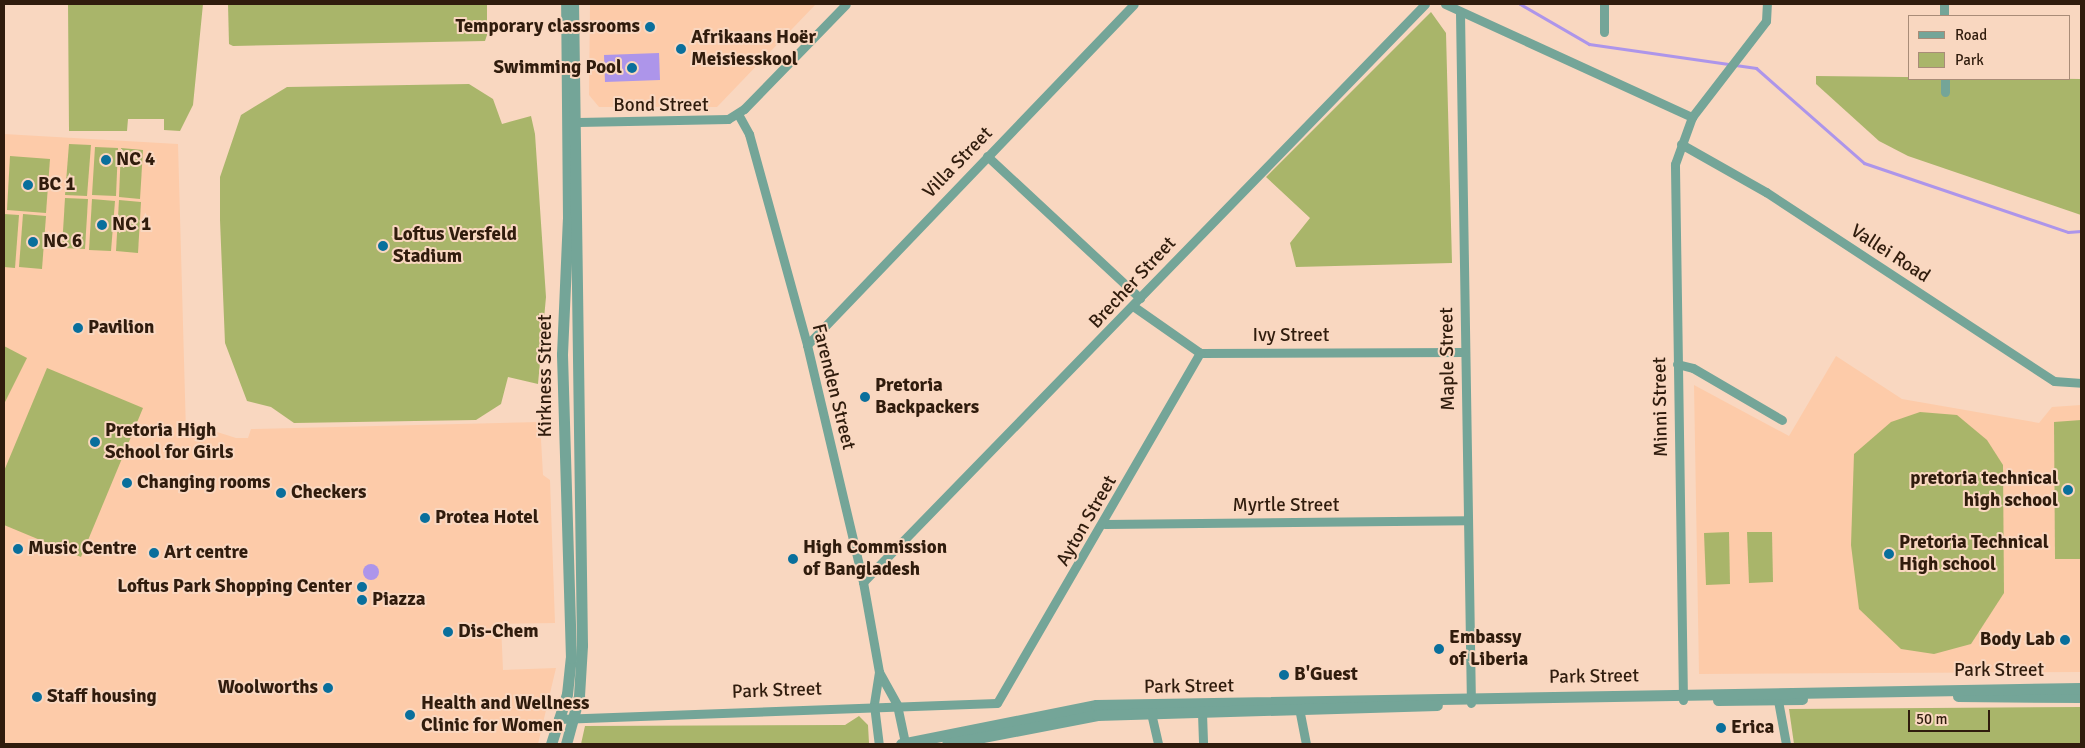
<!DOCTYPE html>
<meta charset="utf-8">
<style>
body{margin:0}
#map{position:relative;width:2085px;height:748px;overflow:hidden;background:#f9d7c0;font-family:Signika,sans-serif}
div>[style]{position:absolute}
.built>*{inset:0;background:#fdcba9}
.green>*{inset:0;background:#a9b56a}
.water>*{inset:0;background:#ad95ea}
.round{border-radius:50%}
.stream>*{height:3px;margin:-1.5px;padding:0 1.5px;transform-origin:1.5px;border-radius:1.5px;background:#ad95ea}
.minor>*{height:9px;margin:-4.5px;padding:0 4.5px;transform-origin:4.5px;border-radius:4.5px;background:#74a598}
.tertiary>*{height:11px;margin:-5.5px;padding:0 5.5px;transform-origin:5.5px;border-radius:5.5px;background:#74a598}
.dots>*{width:14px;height:14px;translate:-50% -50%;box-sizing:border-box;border:2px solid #f9d7c0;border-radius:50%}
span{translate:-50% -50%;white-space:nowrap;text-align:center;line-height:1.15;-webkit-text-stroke:4px #f9d7c0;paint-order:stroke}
.poi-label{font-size:19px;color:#301c0d;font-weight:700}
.right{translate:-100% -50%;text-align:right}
.left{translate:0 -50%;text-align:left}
.street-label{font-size:19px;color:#301c0d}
.frame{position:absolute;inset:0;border:5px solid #301c0d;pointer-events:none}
.legend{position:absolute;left:1908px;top:15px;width:162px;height:65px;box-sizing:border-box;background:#f9d7c0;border:1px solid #a98c78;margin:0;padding:6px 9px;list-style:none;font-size:15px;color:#301c0d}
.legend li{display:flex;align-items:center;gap:10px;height:25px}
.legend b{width:25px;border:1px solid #a98c78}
.scale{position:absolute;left:1908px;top:710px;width:82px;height:22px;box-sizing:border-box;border:2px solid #301c0d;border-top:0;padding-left:6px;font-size:15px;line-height:18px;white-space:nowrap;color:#301c0d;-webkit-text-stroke:4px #f9d7c0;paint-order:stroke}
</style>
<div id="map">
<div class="built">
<i style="clip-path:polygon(590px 4px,816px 4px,717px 107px,599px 107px,589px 95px)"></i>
<i style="clip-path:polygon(4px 134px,178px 144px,186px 432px,214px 431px,236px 438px,248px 438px,251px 429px,540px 422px,543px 475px,550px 480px,555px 623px,501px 624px,503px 670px,556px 668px,538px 744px,4px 744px)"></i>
<i style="clip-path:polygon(1836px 356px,1902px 399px,2039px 423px,2052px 407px,2081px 405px,2081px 672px,1699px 674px,1694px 385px,1789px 436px)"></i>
</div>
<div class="green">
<i style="clip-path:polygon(68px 4px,203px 4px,193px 105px,180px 131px,164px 130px,164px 119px,128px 119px,127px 131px,69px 131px)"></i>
<i style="clip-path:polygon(228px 4px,487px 4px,487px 35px,485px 41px,233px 46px,229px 44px)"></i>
<i style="clip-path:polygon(1431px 12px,1446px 33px,1452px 263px,1296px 267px,1290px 243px,1310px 218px,1266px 177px)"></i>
<i style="clip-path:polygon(1816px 76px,2081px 79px,2081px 215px,1908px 156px,1879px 141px,1816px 84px)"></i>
<i style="clip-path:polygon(469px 84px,493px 99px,502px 124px,531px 116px,535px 134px,546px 297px,538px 384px,508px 377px,501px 404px,476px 420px,294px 423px,271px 407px,247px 401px,225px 343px,220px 220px,220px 177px,241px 115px,287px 87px)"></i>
<i style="clip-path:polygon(69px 144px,91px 145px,87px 196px,65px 195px)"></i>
<i style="clip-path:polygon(95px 147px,118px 148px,116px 196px,92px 195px)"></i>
<i style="clip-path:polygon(121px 148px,143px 150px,140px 199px,119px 197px)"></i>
<i style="clip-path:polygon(10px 156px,50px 159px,46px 213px,7px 210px)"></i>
<i style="clip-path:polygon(65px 198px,88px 199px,85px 249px,62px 248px)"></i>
<i style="clip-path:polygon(92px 199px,115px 201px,111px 251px,89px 250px)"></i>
<i style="clip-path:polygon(119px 200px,141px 202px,138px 253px,116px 251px)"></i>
<i style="clip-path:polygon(4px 214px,19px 215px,15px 268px,4px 267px)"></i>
<i style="clip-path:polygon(23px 214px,46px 216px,42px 269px,19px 267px)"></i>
<i style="clip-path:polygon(4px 346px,27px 358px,4px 404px)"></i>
<i style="clip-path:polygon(47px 368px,143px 408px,81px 557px,4px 525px,4px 471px)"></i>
<i style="clip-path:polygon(1920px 412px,1957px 415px,1987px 440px,2003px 465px,2004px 593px,1971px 644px,1934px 654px,1901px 649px,1859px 609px,1851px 545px,1854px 454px,1891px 422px)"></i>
<i style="clip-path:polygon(2081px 420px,2081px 559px,2055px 559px,2054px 422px)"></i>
<i style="clip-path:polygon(1729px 532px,1730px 584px,1706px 585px,1704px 533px)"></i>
<i style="clip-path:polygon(1747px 532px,1772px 532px,1773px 582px,1749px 583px)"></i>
<i style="clip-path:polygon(2081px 707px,2081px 744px,1794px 744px,1789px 709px)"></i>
<i style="clip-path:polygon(859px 716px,868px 725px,869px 743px,861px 744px,581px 744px,585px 726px,845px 725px)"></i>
</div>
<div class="water">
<i style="clip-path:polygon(659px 53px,660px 80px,605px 82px,604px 55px)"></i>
<i class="round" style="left:363px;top:564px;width:16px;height:16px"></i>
</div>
<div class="stream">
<i style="left:1520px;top:4px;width:80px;rotate:30.1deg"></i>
<i style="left:1589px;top:44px;width:169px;rotate:8.2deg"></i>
<i style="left:1756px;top:68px;width:144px;rotate:41.3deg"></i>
<i style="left:1864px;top:163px;width:215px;rotate:18.7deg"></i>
<i style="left:2068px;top:232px;width:13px;rotate:-4deg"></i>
</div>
<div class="minor">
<i style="left:1445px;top:4px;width:272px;rotate:24.6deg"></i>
<i style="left:1604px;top:4px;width:28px;rotate:90deg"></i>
<i style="left:1944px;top:4px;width:12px;rotate:90deg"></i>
<i style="left:1460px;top:13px;width:690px;rotate:89.09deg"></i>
<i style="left:1945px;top:79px;width:13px;rotate:90deg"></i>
<i style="left:738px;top:114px;width:23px;rotate:61deg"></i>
<i style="left:749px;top:134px;width:219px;rotate:74.6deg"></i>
<i style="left:807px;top:345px;width:244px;rotate:76.7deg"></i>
<i style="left:863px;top:582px;width:91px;rotate:79.9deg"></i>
<i style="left:879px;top:672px;width:38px;rotate:61deg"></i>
<i style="left:897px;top:705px;width:40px;rotate:78deg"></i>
<i style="left:571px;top:117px;width:9px;rotate:36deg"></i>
<i style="left:578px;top:122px;width:150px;rotate:-1.1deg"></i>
<i style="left:728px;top:119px;width:19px;rotate:-32deg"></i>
<i style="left:744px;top:109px;width:146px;rotate:-45.8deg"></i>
<i style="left:1681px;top:144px;width:98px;rotate:29.5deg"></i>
<i style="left:1766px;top:192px;width:344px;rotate:33.3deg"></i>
<i style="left:2054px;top:381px;width:27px;rotate:4deg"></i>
<i style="left:987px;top:156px;width:209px;rotate:42.9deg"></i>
<i style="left:1133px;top:306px;width:82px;rotate:35deg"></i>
<i style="left:1200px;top:353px;width:264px;rotate:-0.2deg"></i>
<i style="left:807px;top:345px;width:472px;rotate:-46.2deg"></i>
<i style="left:1677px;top:364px;width:16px;rotate:14deg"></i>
<i style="left:1693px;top:368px;width:103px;rotate:30.3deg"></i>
<i style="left:1105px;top:524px;width:363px;rotate:-0.6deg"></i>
<i style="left:863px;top:582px;width:806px;rotate:-45.8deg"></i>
<i style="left:879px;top:672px;width:33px;rotate:99deg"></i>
<i style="left:874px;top:705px;width:39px;rotate:83deg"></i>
<i style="left:1777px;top:695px;width:50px;rotate:79.6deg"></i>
<i style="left:1683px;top:700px;width:536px;rotate:-90.86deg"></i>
<i style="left:1675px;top:164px;width:50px;rotate:-70.1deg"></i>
<i style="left:1692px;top:117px;width:121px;rotate:-52.4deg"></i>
<i style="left:1766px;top:21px;width:17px;rotate:-87deg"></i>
<i style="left:1298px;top:703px;width:42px;rotate:79deg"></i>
<i style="left:1151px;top:713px;width:32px;rotate:77deg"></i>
<i style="left:1202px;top:713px;width:31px;rotate:88deg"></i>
<i style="left:558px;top:719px;width:439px;rotate:-2.1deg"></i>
<i style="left:997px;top:703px;width:405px;rotate:-59.9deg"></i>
</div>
<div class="tertiary">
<i style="left:1958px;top:696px;width:123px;rotate:0.5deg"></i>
<i style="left:1718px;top:700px;width:84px;rotate:-0.7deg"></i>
<i style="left:551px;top:744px;width:52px;rotate:-72.3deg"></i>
<i style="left:567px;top:694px;width:36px;rotate:-84deg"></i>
<i style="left:571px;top:658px;width:304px;rotate:-91.7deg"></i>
<i style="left:562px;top:354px;width:135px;rotate:-87.5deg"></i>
<i style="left:568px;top:219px;width:215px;rotate:-90.5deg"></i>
<i style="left:566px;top:744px;width:50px;rotate:-74.8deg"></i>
<i style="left:579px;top:696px;width:51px;rotate:-86.6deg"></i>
<i style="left:582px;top:645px;width:641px;rotate:-90.8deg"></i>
<i style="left:901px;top:744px;width:199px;rotate:-11.3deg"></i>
<i style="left:1096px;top:705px;width:985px;rotate:-0.99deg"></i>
<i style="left:947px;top:744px;width:153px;rotate:-10.9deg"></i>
<i style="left:1097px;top:715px;width:340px;rotate:-1.7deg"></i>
</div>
<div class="dots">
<i style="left:650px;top:27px;background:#096f9c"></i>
<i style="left:681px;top:49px;background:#096f9c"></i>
<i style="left:632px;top:68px;background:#096f9c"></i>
<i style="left:106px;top:160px;background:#096f9c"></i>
<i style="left:28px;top:185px;background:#096f9c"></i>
<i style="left:102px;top:225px;background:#096f9c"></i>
<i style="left:33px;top:242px;background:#096f9c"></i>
<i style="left:383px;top:246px;background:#096f9c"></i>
<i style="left:78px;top:328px;background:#096f9c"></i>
<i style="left:865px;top:397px;background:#096f9c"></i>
<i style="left:95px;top:442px;background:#096f9c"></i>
<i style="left:127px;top:483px;background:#096f9c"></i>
<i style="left:2068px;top:490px;background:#096f9c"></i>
<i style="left:281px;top:493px;background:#096f9c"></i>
<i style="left:425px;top:518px;background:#096f9c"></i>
<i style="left:18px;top:549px;background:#096f9c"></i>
<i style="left:154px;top:553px;background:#096f9c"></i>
<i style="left:1889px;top:554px;background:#096f9c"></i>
<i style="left:793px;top:559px;background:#096f9c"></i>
<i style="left:362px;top:587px;background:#096f9c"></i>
<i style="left:362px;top:600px;background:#096f9c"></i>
<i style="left:448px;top:632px;background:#096f9c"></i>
<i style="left:2065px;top:640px;background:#096f9c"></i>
<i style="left:1439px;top:649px;background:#096f9c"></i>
<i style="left:1284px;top:675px;background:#096f9c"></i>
<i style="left:328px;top:688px;background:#096f9c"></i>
<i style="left:37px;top:697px;background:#096f9c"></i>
<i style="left:410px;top:715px;background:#096f9c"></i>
<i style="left:1721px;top:728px;background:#096f9c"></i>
</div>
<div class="poi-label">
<span class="right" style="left:640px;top:27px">Temporary classrooms</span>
<span class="left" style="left:691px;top:49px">Afrikaans Hoër<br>Meisiesskool</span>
<span class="right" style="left:622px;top:68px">Swimming Pool</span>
<span class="left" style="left:116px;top:160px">NC 4</span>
<span class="left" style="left:38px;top:185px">BC 1</span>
<span class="left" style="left:112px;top:225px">NC 1</span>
<span class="left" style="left:393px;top:246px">Loftus Versfeld<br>Stadium</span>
<span class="left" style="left:43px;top:242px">NC 6</span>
<span class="left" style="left:88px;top:328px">Pavilion</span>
<span class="left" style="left:875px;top:397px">Pretoria<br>Backpackers</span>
<span class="left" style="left:105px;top:442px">Pretoria High<br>School for Girls</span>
<span class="right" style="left:2058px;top:490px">pretoria technical<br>high school</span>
<span class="left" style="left:137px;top:483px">Changing rooms</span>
<span class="left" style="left:291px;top:493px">Checkers</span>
<span class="left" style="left:435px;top:518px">Protea Hotel</span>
<span class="left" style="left:1899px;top:554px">Pretoria Technical<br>High school</span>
<span class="left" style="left:803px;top:559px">High Commission<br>of Bangladesh</span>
<span class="left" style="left:28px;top:549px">Music Centre</span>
<span class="left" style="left:164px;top:553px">Art centre</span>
<span class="right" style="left:352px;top:587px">Loftus Park Shopping Center</span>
<span class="left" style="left:372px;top:600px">Piazza</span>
<span class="left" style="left:458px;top:632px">Dis-Chem</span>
<span class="left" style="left:1449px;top:649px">Embassy<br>of Liberia</span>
<span class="right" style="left:2055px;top:640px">Body Lab</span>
<span class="left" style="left:1294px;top:675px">B'Guest</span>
<span class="right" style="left:318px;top:688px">Woolworths</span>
<span class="left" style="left:47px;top:697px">Staff housing</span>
<span class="left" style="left:421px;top:715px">Health and Wellness<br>Clinic for Women</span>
<span class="left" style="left:1731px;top:728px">Erica</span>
</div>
<div class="street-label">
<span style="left:661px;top:106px">Bond Street</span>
<span style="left:958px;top:163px;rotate:-46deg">Villa Street</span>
<span style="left:1890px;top:254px;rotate:33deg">Vallei Road</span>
<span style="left:1133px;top:283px;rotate:-47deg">Brecher Street</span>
<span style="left:1291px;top:336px">Ivy Street</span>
<span style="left:1448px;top:359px;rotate:-91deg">Maple Street</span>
<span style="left:546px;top:376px;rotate:-90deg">Kirkness Street</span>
<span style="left:833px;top:387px;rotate:76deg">Farenden Street</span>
<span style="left:1661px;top:407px;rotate:-91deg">Minni Street</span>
<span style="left:1286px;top:506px">Myrtle Street</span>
<span style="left:1087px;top:521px;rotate:-60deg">Ayton Street</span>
<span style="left:1999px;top:671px">Park Street</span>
<span style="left:1594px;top:677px;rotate:-1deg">Park Street</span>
<span style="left:1189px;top:687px;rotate:-1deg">Park Street</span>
<span style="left:777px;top:691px;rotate:-2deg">Park Street</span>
</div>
<div class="frame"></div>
<ul class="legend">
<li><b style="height:6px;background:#74a598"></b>Road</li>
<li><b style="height:14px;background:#a9b56a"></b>Park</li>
</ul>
<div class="scale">50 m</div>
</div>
